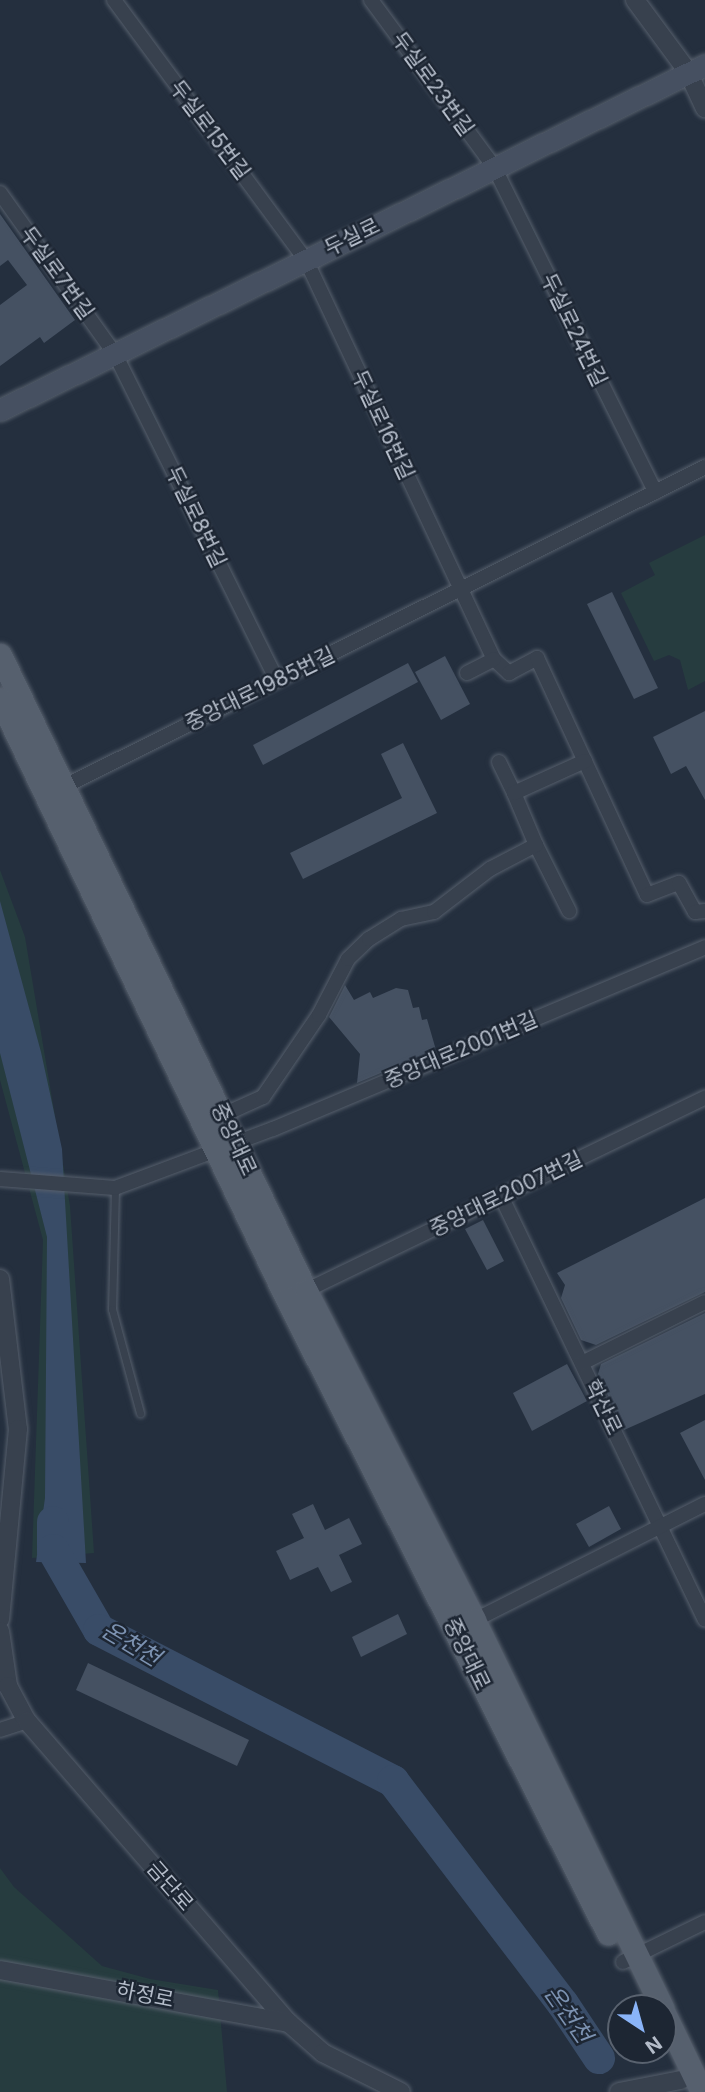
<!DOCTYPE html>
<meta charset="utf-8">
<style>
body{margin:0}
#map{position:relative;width:705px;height:2092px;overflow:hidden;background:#242f3e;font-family:Inter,"Noto Sans KR",sans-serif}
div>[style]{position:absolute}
.green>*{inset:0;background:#263c3f}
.water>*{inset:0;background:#394c67}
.river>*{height:32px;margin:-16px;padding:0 16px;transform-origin:16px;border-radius:16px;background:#394c67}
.building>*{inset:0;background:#455162}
.roads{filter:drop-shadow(0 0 2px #565f6c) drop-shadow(0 0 2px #565f6c)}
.service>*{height:7px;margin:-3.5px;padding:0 3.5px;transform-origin:3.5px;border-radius:3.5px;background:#38414e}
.minor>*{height:14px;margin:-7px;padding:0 7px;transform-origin:7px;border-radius:7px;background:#38414e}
.tertiary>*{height:18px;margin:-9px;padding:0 9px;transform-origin:9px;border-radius:9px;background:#38414e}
.secondary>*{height:21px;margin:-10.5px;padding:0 10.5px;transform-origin:10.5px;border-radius:10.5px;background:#465061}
.primary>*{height:23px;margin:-11.5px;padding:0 11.5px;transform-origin:11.5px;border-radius:11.5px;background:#56606e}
span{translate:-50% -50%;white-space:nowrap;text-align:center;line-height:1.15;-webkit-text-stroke:5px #1d2633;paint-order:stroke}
.street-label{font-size:21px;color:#b4bcc9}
.water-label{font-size:23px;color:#7c92b1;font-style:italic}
.north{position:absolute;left:607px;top:1994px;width:70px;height:70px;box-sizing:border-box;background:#1d2633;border:2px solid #59626f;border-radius:50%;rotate:144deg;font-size:19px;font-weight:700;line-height:28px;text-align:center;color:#b4bcc9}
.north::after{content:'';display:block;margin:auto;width:24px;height:32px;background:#8ab4f8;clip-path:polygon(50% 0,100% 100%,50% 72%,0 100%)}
</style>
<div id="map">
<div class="green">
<i style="clip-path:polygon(705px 535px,705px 681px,688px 690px,680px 660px,669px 655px,654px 661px,621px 593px,655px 575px,649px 563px)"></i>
<i style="clip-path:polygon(0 870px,25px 937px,70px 1206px,94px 1553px,32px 1558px,43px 1240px,0 1080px)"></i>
<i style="clip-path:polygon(0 1868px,14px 1887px,102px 1966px,150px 1979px,218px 1990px,227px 2092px,0 2092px)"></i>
</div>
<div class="water">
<i style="clip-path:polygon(0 901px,41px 1052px,62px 1149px,86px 1563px,36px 1562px,45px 1498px,47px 1237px,0 1053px)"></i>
</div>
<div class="river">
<i style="left:53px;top:1522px;width:28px;rotate:90deg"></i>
<i style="left:53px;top:1550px;width:92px;rotate:60.1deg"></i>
<i style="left:99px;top:1630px;width:331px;rotate:27.2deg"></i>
<i style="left:393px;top:1781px;width:280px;rotate:52.7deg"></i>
<i style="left:563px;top:2004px;width:65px;rotate:56.3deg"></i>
</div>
<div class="building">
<i style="clip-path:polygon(0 214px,75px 320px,44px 343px,40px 337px,0 366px,0 305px,27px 285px,8px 260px,0 266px)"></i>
<i style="clip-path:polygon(612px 592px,658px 688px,634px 699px,587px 604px)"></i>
<i style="clip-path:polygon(445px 656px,470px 704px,441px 720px,415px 672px)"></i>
<i style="clip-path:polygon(408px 663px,418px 682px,263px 765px,253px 745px)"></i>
<i style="clip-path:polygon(705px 711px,705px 800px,686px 766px,671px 774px,653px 737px)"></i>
<i style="clip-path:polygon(403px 743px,437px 813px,303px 879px,290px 853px,402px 798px,381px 754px)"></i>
<i style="clip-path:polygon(345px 985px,354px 1000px,370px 992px,373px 998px,396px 988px,408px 990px,413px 1008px,419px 1007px,422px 1020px,427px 1019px,436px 1050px,357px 1083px,360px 1054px,329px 1017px)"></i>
<i style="clip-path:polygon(705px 1198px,705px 1292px,596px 1345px,581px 1340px,561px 1298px,565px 1285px,557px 1273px)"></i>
<i style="clip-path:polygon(483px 1220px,504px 1261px,487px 1270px,465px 1229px)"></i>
<i style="clip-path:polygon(705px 1313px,705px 1394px,624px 1430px,598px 1374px,601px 1364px)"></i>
<i style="clip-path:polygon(567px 1364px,587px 1401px,532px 1431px,513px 1393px)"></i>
<i style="clip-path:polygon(705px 1420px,705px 1480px,680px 1433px)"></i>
<i style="clip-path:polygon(313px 1504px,325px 1530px,349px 1518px,362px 1544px,339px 1555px,352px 1582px,331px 1592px,318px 1567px,290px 1580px,276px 1551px,304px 1538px,292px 1514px)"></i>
<i style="clip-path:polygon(609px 1506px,621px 1529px,589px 1547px,576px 1524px)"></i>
<i style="clip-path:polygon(398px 1614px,407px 1634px,361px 1657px,352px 1637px)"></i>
<i style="clip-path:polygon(88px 1663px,249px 1740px,237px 1766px,76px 1690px)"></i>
</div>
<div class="roads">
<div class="service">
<i style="left:115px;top:1188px;width:121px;rotate:91.4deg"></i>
<i style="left:112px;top:1309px;width:108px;rotate:74.9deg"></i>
</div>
<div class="minor">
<i style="left:114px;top:0;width:323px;rotate:53.6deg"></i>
<i style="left:306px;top:260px;width:441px;rotate:64.8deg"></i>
<i style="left:494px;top:659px;width:21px;rotate:43deg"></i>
<i style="left:509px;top:673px;width:32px;rotate:-28deg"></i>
<i style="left:537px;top:658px;width:261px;rotate:65.1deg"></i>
<i style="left:647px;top:895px;width:34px;rotate:-21deg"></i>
<i style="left:679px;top:883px;width:33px;rotate:61deg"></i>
<i style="left:695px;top:912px;width:10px;rotate:-6deg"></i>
<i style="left:371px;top:0;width:207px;rotate:53.6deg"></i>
<i style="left:494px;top:167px;width:363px;rotate:63.6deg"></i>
<i style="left:0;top:193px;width:198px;rotate:54.5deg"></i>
<i style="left:115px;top:354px;width:364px;rotate:63.6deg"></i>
<i style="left:467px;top:673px;width:30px;rotate:-27deg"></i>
<i style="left:499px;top:762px;width:34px;rotate:64deg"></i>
<i style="left:61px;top:788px;width:720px;rotate:-26.49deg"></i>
<i style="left:536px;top:845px;width:74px;rotate:63.4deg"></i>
<i style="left:223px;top:1115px;width:44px;rotate:-24.2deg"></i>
<i style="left:263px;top:1097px;width:99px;rotate:-55.7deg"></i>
<i style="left:319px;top:1015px;width:63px;rotate:-62.6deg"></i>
<i style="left:348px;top:959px;width:29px;rotate:-44deg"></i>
<i style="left:369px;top:939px;width:38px;rotate:-32deg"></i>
<i style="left:401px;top:919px;width:34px;rotate:-12deg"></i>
<i style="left:434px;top:912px;width:71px;rotate:-37.5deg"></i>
<i style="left:490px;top:869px;width:52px;rotate:-27.6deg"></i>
<i style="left:536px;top:845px;width:56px;rotate:-112.9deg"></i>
<i style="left:514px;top:793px;width:78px;rotate:-24.3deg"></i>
<i style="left:0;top:1179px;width:115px;rotate:4.5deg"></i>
<i style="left:115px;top:1188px;width:169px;rotate:-20.5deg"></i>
<i style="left:273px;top:1129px;width:469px;rotate:-22.8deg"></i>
<i style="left:501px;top:1196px;width:470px;rotate:64.3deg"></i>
<i style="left:301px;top:1293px;width:449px;rotate:-25.8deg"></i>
<i style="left:582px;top:1363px;width:137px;rotate:-26.4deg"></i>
<i style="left:469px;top:1623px;width:264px;rotate:-26.8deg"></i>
<i style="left:0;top:1730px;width:28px;rotate:-18deg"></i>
<i style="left:623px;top:1962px;width:91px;rotate:-26deg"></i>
</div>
<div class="tertiary">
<i style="left:635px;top:0;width:89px;rotate:53.6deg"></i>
<i style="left:688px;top:72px;width:40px;rotate:65deg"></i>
<i style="left:0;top:1279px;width:151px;rotate:83.2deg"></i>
<i style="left:18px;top:1429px;width:191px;rotate:95.4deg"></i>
<i style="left:0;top:1631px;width:56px;rotate:81.7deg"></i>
<i style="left:8px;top:1686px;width:40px;rotate:62deg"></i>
<i style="left:27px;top:1721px;width:400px;rotate:49.1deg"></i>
<i style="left:289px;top:2023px;width:45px;rotate:41.4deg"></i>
<i style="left:323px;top:2053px;width:87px;rotate:26.6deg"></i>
<i style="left:0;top:1970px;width:294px;rotate:10.4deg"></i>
<i style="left:619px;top:2092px;width:63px;rotate:-11deg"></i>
</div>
<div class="secondary">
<i style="left:0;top:410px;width:785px;rotate:-26.08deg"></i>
</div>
<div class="primary">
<i style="left:0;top:655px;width:706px;rotate:64.31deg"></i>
<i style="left:306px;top:1291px;width:369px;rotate:62.9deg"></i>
<i style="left:474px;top:1620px;width:431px;rotate:64.1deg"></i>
<i style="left:0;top:699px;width:665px;rotate:64.44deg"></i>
<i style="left:287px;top:1299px;width:711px;rotate:63.15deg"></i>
<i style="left:663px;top:2011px;width:90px;rotate:64.3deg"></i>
</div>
</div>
<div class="street-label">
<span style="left:433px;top:84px;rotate:54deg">두실로23번길</span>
<span style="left:210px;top:130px;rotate:53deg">두실로15번길</span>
<span style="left:352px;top:237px;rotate:-26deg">두실로</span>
<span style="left:57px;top:273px;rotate:54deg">두실로7번길</span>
<span style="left:574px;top:330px;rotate:64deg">두실로24번길</span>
<span style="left:383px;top:425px;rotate:65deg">두실로16번길</span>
<span style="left:196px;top:517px;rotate:64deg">두실로8번길</span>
<span style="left:260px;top:689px;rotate:-26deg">중앙대로1985번길</span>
<span style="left:461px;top:1050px;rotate:-23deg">중앙대로2001번길</span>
<span style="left:234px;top:1139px;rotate:65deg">중앙대로</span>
<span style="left:506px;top:1194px;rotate:-26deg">중앙대로2007번길</span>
<span style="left:603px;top:1407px;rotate:64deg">학산로</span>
<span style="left:467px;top:1654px;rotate:64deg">중앙대로</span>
<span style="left:170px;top:1886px;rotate:49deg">금단로</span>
<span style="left:145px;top:1995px;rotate:11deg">하정로</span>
</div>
<div class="water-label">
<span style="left:131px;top:1644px;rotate:31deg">온천천</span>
<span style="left:568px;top:2014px;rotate:55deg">온천천</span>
</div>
<div class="north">N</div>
</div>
